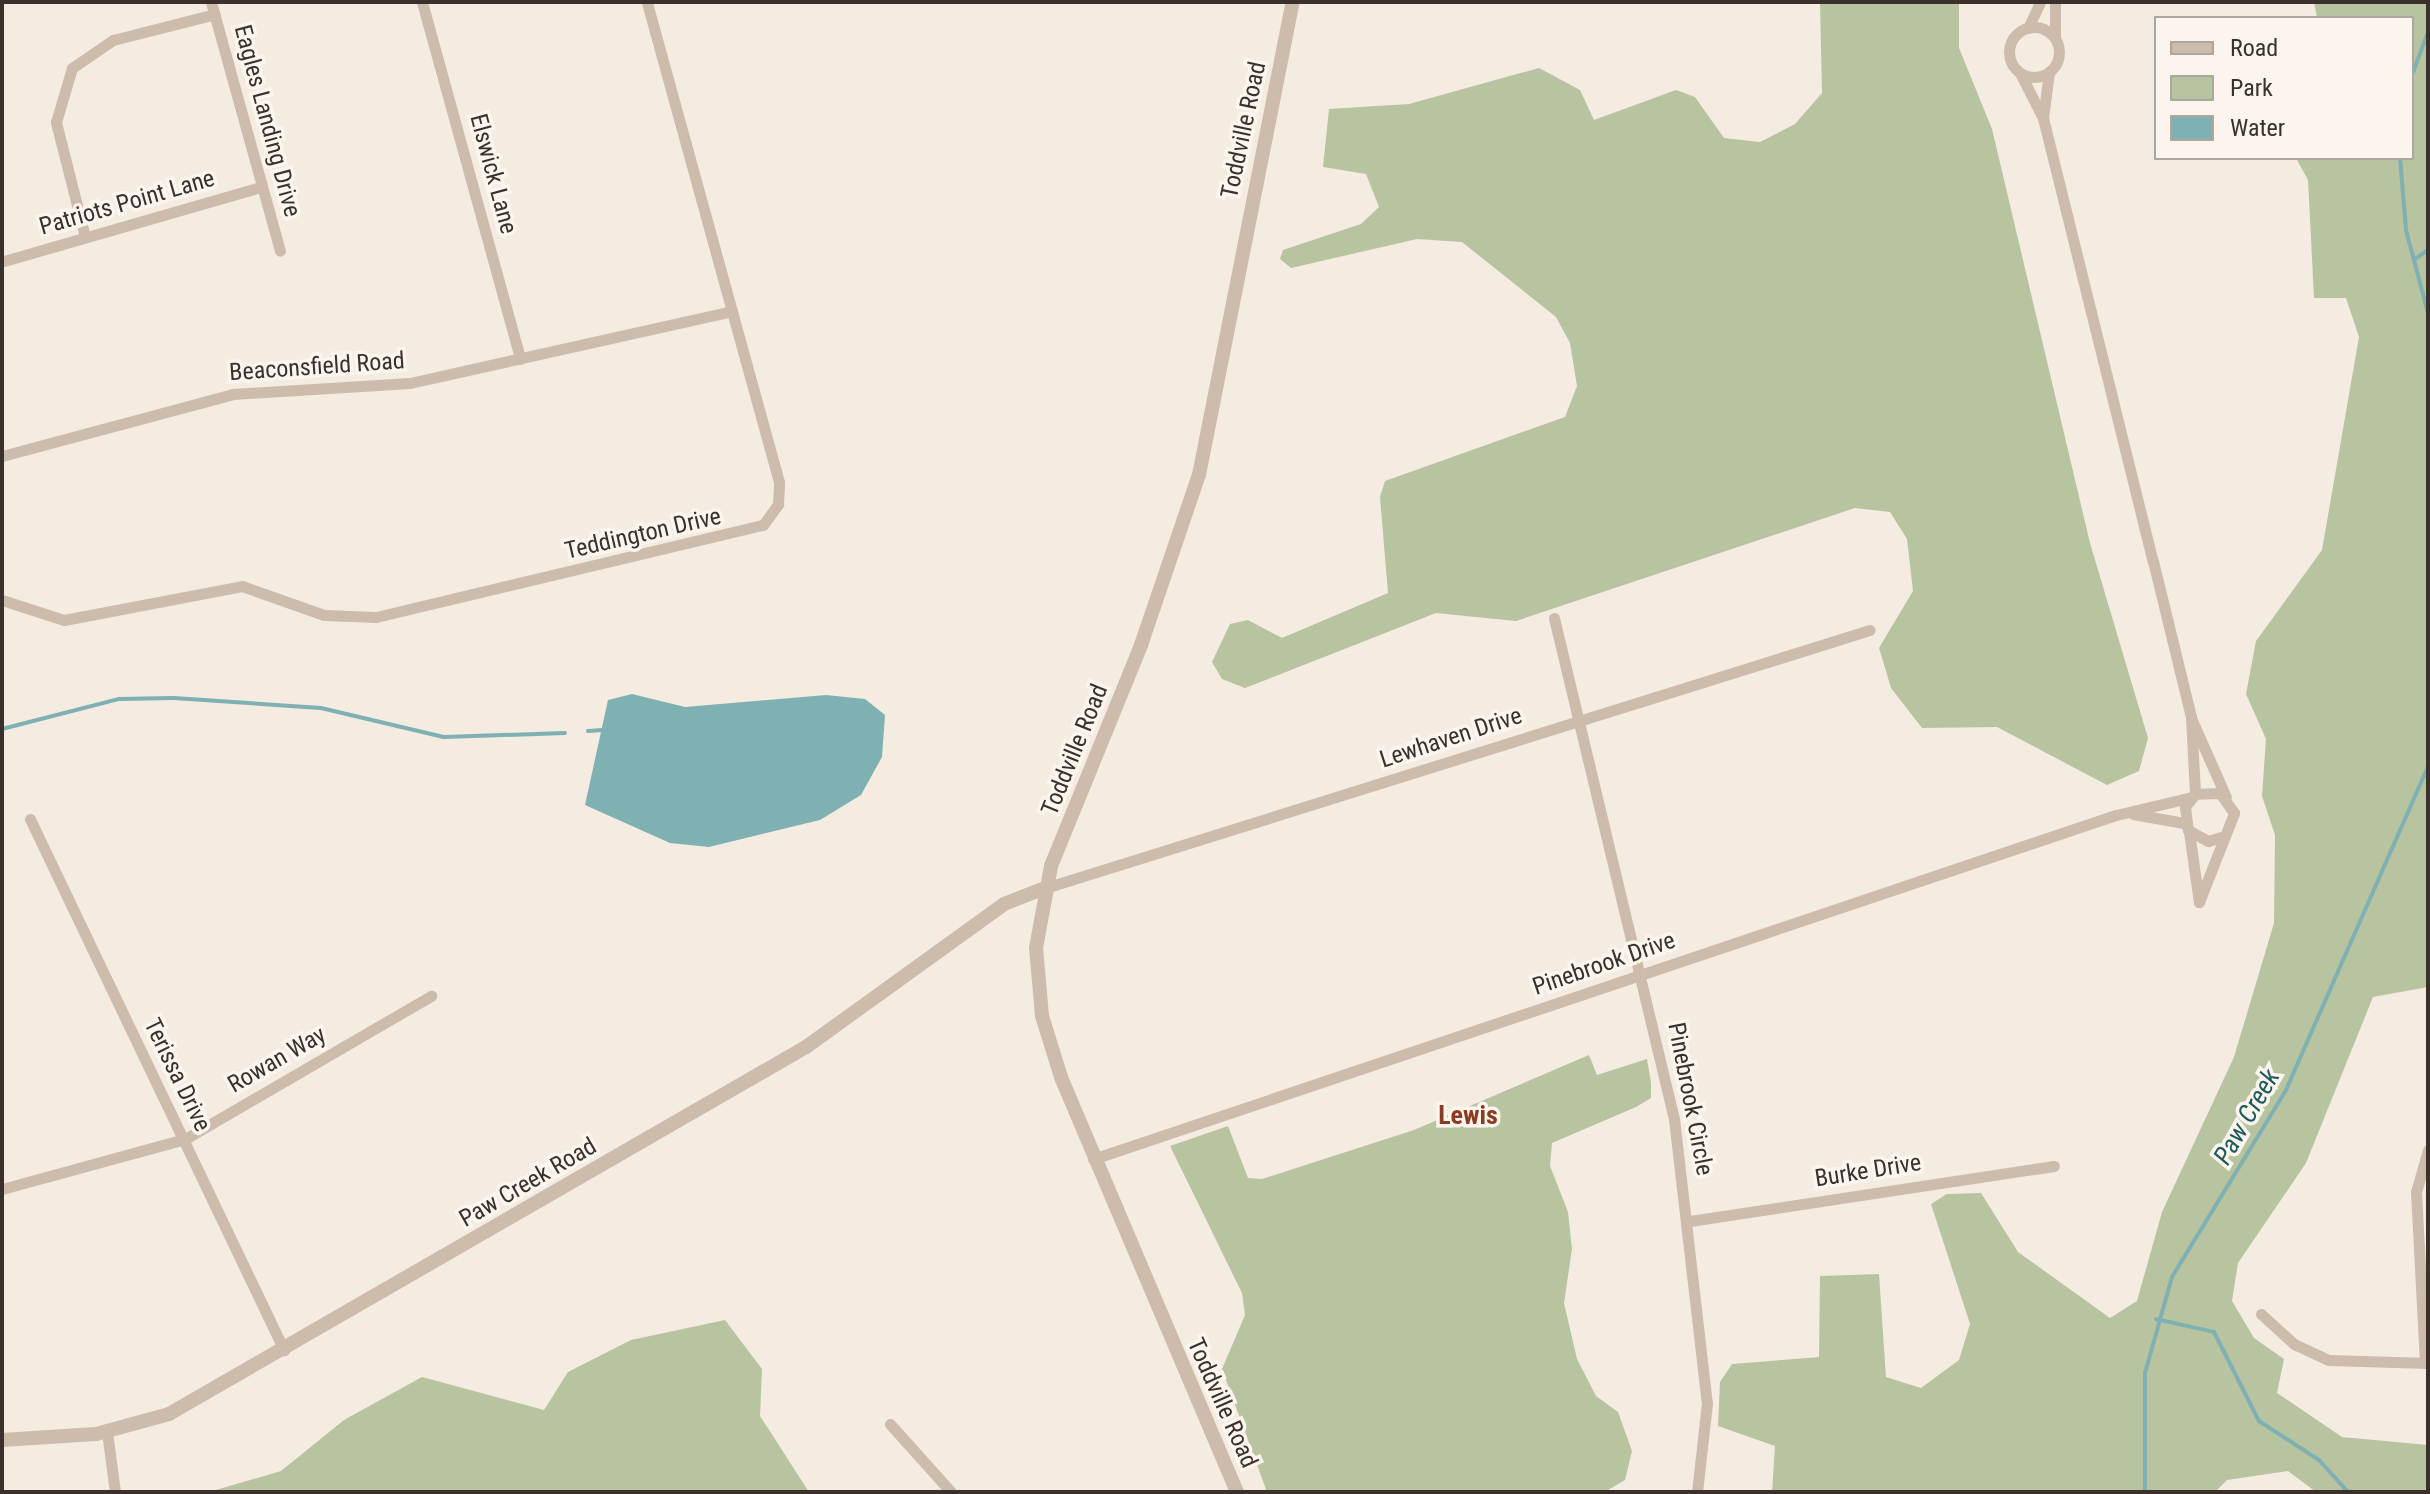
<!DOCTYPE html>
<style>
body{margin:0}
#map{position:relative;width:2430px;height:1494px;overflow:hidden;background:#f4ebe1;font-family:"Roboto Condensed",sans-serif}
div>[style]{position:absolute}
.green>*{inset:0;background:#b8c4a0}
.water>*{inset:0;background:#7fb0b2}
.stream>*{height:4px;margin:-2px;padding:0 2px;transform-origin:2px;border-radius:2px;background:#7fb0b2}
.minor>*{height:11px;margin:-5.5px;padding:0 5.5px;transform-origin:5.5px;border-radius:5.5px;background:#cdbbac}
.minor>.ring{margin:-5.5px;padding:0;box-sizing:content-box;background:none;border:11px solid #cdbbac;border-radius:50%}
.tertiary>*{height:14px;margin:-7px;padding:0 7px;transform-origin:7px;border-radius:7px;background:#cdbbac}
span{translate:-50% -50%;white-space:nowrap;text-align:center;line-height:1.15;-webkit-text-stroke:7px #fbf5ee;paint-order:stroke}
.street-label{font-size:24px;color:#3b302b}
.neighbourhood-label{font-size:26px;color:#8c3b22;font-weight:700}
.water-label{font-size:26px;color:#1f5a5e;font-style:italic}
.frame{position:absolute;inset:0;border:4px solid #3b302b;pointer-events:none}
.legend{position:absolute;left:2154px;top:16px;width:260px;height:144px;box-sizing:border-box;background:#fbf5ee;border:2px solid #aea6a0;margin:0;padding:10px 14px;list-style:none;font-size:24px;color:#3b302b}
.legend li{display:flex;align-items:center;gap:16px;height:40px}
.legend b{width:40px;border:2px solid #aea6a0}
</style>
<div id="map">
<div class="green">
<i style="clip-path:polygon(1820px 2px,1959px 2px,1959px 48px,1992px 129px,2090px 543px,2148px 738px,2139px 771px,2107px 785px,1997px 727px,1922px 728px,1891px 688px,1879px 648px,1913px 591px,1907px 539px,1890px 512px,1855px 508px,1516px 621px,1436px 613px,1245px 688px,1222px 679px,1212px 662px,1230px 624px,1248px 620px,1282px 638px,1388px 593px,1380px 497px,1385px 481px,1565px 417px,1577px 386px,1570px 343px,1556px 317px,1462px 242px,1417px 239px,1291px 268px,1280px 259px,1283px 250px,1361px 224px,1379px 207px,1366px 174px,1323px 167px,1329px 109px,1409px 104px,1539px 68px,1580px 90px,1594px 120px,1676px 90px,1695px 97px,1724px 138px,1760px 142px,1795px 124px,1822px 93px)"></i>
<i style="clip-path:polygon(2314px 2px,2428px 2px,2428px 987px,2373px 997px,2306px 1163px,2238px 1263px,2232px 1301px,2254px 1338px,2284px 1359px,2277px 1393px,2342px 1437px,2428px 1445px,2428px 1492px,2316px 1492px,2288px 1471px,2227px 1480px,2215px 1492px,1772px 1492px,1775px 1446px,1718px 1426px,1720px 1382px,1732px 1364px,1819px 1357px,1820px 1276px,1879px 1274px,1886px 1377px,1921px 1388px,1959px 1360px,1970px 1324px,1931px 1204px,1947px 1194px,1981px 1193px,2018px 1252px,2110px 1318px,2137px 1301px,2162px 1212px,2234px 1057px,2274px 923px,2275px 835px,2262px 796px,2266px 739px,2246px 694px,2256px 641px,2322px 550px,2359px 337px,2346px 298px,2314px 298px,2308px 180px,2296px 158px,2412px 158px,2412px 18px,2317px 18px)"></i>
<i style="clip-path:polygon(1589px 1055px,1597px 1075px,1647px 1059px,1651px 1083px,1651px 1098px,1636px 1107px,1552px 1143px,1550px 1166px,1568px 1212px,1572px 1249px,1564px 1303px,1577px 1359px,1596px 1396px,1618px 1412px,1632px 1451px,1625px 1480px,1608px 1490px,1567px 1492px,1267px 1492px,1222px 1369px,1245px 1315px,1242px 1293px,1170px 1146px,1228px 1126px,1248px 1178px,1262px 1179px,1414px 1130px)"></i>
<i style="clip-path:polygon(725px 1320px,762px 1369px,760px 1416px,809px 1492px,209px 1492px,281px 1471px,344px 1420px,422px 1377px,544px 1410px,568px 1372px,631px 1340px)"></i>
</div>
<div class="water">
<i style="clip-path:polygon(632px 694px,685px 707px,826px 695px,865px 699px,885px 715px,882px 757px,861px 795px,820px 820px,709px 847px,670px 843px,585px 805px,608px 700px)"></i>
</div>
<div class="stream">
<i style="left:2412px;top:75px;width:46px;rotate:-69.6deg"></i>
<i style="left:2400px;top:158px;width:72px;rotate:85.2deg"></i>
<i style="left:2406px;top:230px;width:86px;rotate:75.2deg"></i>
<i style="left:2415px;top:259px;width:16px;rotate:-35deg"></i>
<i style="left:2px;top:729px;width:121px;rotate:-14.4deg"></i>
<i style="left:119px;top:699px;width:55px;rotate:-1deg"></i>
<i style="left:174px;top:698px;width:147px;rotate:3.9deg"></i>
<i style="left:321px;top:708px;width:126px;rotate:13.3deg"></i>
<i style="left:444px;top:737px;width:121px;rotate:-1.9deg"></i>
<i style="left:588px;top:731px;width:15px;rotate:-4deg"></i>
<i style="left:2156px;top:1319px;width:59px;rotate:12.6deg"></i>
<i style="left:2214px;top:1332px;width:100px;rotate:63.2deg"></i>
<i style="left:2259px;top:1421px;width:72px;rotate:33deg"></i>
<i style="left:2319px;top:1460px;width:43px;rotate:47.8deg"></i>
<i style="left:2145px;top:1492px;width:119px;rotate:-90deg"></i>
<i style="left:2145px;top:1373px;width:100px;rotate:-74.3deg"></i>
<i style="left:2172px;top:1277px;width:219px;rotate:-58.6deg"></i>
<i style="left:2286px;top:1090px;width:353px;rotate:-66.3deg"></i>
</div>
<div class="minor">
<i style="left:211px;top:2px;width:258px;rotate:74.5deg"></i>
<i style="left:422px;top:2px;width:370px;rotate:74.6deg"></i>
<i style="left:2055px;top:2px;width:35px;rotate:90deg"></i>
<i class="ring" style="left:2009px;top:27px;width:39px;height:39px"></i>
<i style="left:2028px;top:28px;width:29px;rotate:-65deg"></i>
<i style="left:2020px;top:73px;width:51px;rotate:62.9deg"></i>
<i style="left:2043px;top:118px;width:456px;rotate:76.1deg"></i>
<i style="left:2153px;top:561px;width:161px;rotate:76.3deg"></i>
<i style="left:2191px;top:717px;width:77px;rotate:87deg"></i>
<i style="left:2043px;top:118px;width:46px;rotate:-82.6deg"></i>
<i style="left:85px;top:237px;width:119px;rotate:-104.2deg"></i>
<i style="left:56px;top:122px;width:56px;rotate:-73.5deg"></i>
<i style="left:72px;top:68px;width:50px;rotate:-34.3deg"></i>
<i style="left:113px;top:40px;width:105px;rotate:-14.3deg"></i>
<i style="left:4px;top:261px;width:267px;rotate:-16.1deg"></i>
<i style="left:2px;top:456px;width:239px;rotate:-15deg"></i>
<i style="left:233px;top:394px;width:177px;rotate:-3.6deg"></i>
<i style="left:410px;top:383px;width:330px;rotate:-12.6deg"></i>
<i style="left:2px;top:600px;width:65px;rotate:17.9deg"></i>
<i style="left:64px;top:620px;width:181px;rotate:-10.8deg"></i>
<i style="left:242px;top:586px;width:87px;rotate:19.5deg"></i>
<i style="left:324px;top:615px;width:52px;rotate:2.2deg"></i>
<i style="left:376px;top:617px;width:398px;rotate:-13.4deg"></i>
<i style="left:763px;top:525px;width:26px;rotate:-54deg"></i>
<i style="left:778px;top:504px;width:22px;rotate:-87deg"></i>
<i style="left:779px;top:482px;width:498px;rotate:-105.4deg"></i>
<i style="left:1554px;top:618px;width:515px;rotate:76.53deg"></i>
<i style="left:1674px;top:1119px;width:286px;rotate:83.4deg"></i>
<i style="left:1707px;top:1403px;width:90px;rotate:96.4deg"></i>
<i style="left:2191px;top:718px;width:86px;rotate:66.1deg"></i>
<i style="left:2133px;top:814px;width:52px;rotate:10deg"></i>
<i style="left:30px;top:819px;width:589px;rotate:64.44deg"></i>
<i style="left:2189px;top:832px;width:71px;rotate:81.9deg"></i>
<i style="left:1045px;top:888px;width:864px;rotate:-17.37deg"></i>
<i style="left:2199px;top:902px;width:96px;rotate:-68.5deg"></i>
<i style="left:2234px;top:813px;width:24px;rotate:-125deg"></i>
<i style="left:2220px;top:793px;width:25px;rotate:178deg"></i>
<i style="left:2195px;top:794px;width:16px;rotate:128deg"></i>
<i style="left:2185px;top:807px;width:23px;rotate:83deg"></i>
<i style="left:2188px;top:830px;width:23px;rotate:29deg"></i>
<i style="left:2208px;top:841px;width:17px;rotate:-17deg"></i>
<i style="left:1093px;top:1159px;width:1079px;rotate:-18.59deg"></i>
<i style="left:2116px;top:815px;width:78px;rotate:-13.3deg"></i>
<i style="left:2px;top:1189px;width:190px;rotate:-15.3deg"></i>
<i style="left:185px;top:1139px;width:285px;rotate:-30.2deg"></i>
<i style="left:1690px;top:1221px;width:368px;rotate:-8.6deg"></i>
<i style="left:2261px;top:1314px;width:45px;rotate:42.3deg"></i>
<i style="left:2294px;top:1344px;width:38px;rotate:25deg"></i>
<i style="left:2329px;top:1360px;width:99px;rotate:1.7deg"></i>
<i style="left:2425px;top:1363px;width:171px;rotate:-93deg"></i>
<i style="left:2416px;top:1192px;width:44px;rotate:-74.1deg"></i>
<i style="left:890px;top:1424px;width:91px;rotate:48.1deg"></i>
<i style="left:107px;top:1432px;width:61px;rotate:82.4deg"></i>
</div>
<div class="tertiary">
<i style="left:2px;top:1440px;width:94px;rotate:-3.7deg"></i>
<i style="left:96px;top:1434px;width:76px;rotate:-15.3deg"></i>
<i style="left:169px;top:1414px;width:735px;rotate:-29.95deg"></i>
<i style="left:806px;top:1047px;width:244px;rotate:-35.8deg"></i>
<i style="left:1004px;top:904px;width:44px;rotate:-21.3deg"></i>
<i style="left:1237px;top:1492px;width:451px;rotate:-113deg"></i>
<i style="left:1061px;top:1077px;width:64px;rotate:-107.3deg"></i>
<i style="left:1042px;top:1016px;width:68px;rotate:-95deg"></i>
<i style="left:1036px;top:948px;width:83px;rotate:-79.6deg"></i>
<i style="left:1051px;top:866px;width:239px;rotate:-67.8deg"></i>
<i style="left:1141px;top:645px;width:180px;rotate:-71.2deg"></i>
<i style="left:1199px;top:475px;width:482px;rotate:-78.8deg"></i>
</div>
<div class="street-label">
<span style="left:267px;top:121px;rotate:75deg">Eagles Landing Drive</span>
<span style="left:1244px;top:130px;rotate:-78deg">Toddville Road</span>
<span style="left:493px;top:174px;rotate:75deg">Elswick Lane</span>
<span style="left:127px;top:203px;rotate:-16deg">Patriots Point Lane</span>
<span style="left:317px;top:367px;rotate:-4deg">Beaconsfield Road</span>
<span style="left:643px;top:534px;rotate:-13deg">Teddington Drive</span>
<span style="left:1451px;top:738px;rotate:-18deg">Lewhaven Drive</span>
<span style="left:1075px;top:750px;rotate:-68deg">Toddville Road</span>
<span style="left:1604px;top:964px;rotate:-19deg">Pinebrook Drive</span>
<span style="left:277px;top:1060px;rotate:-30deg">Rowan Way</span>
<span style="left:177px;top:1075px;rotate:64deg">Terissa Drive</span>
<span style="left:1690px;top:1099px;rotate:79deg">Pinebrook Circle</span>
<span style="left:1868px;top:1171px;rotate:-9deg">Burke Drive</span>
<span style="left:528px;top:1183px;rotate:-30deg">Paw Creek Road</span>
<span style="left:1222px;top:1403px;rotate:66deg">Toddville Road</span>
</div>
<div class="neighbourhood-label">
<span style="left:1468px;top:1116px">Lewis</span>
</div>
<div class="water-label">
<span style="left:2247px;top:1117px;rotate:-60deg">Paw Creek</span>
</div>
<div class="frame"></div>
<ul class="legend">
<li><b style="height:10px;background:#cdbbac"></b>Road</li>
<li><b style="height:22px;background:#b8c4a0"></b>Park</li>
<li><b style="height:22px;background:#7fb0b2"></b>Water</li>
</ul>
</div>
